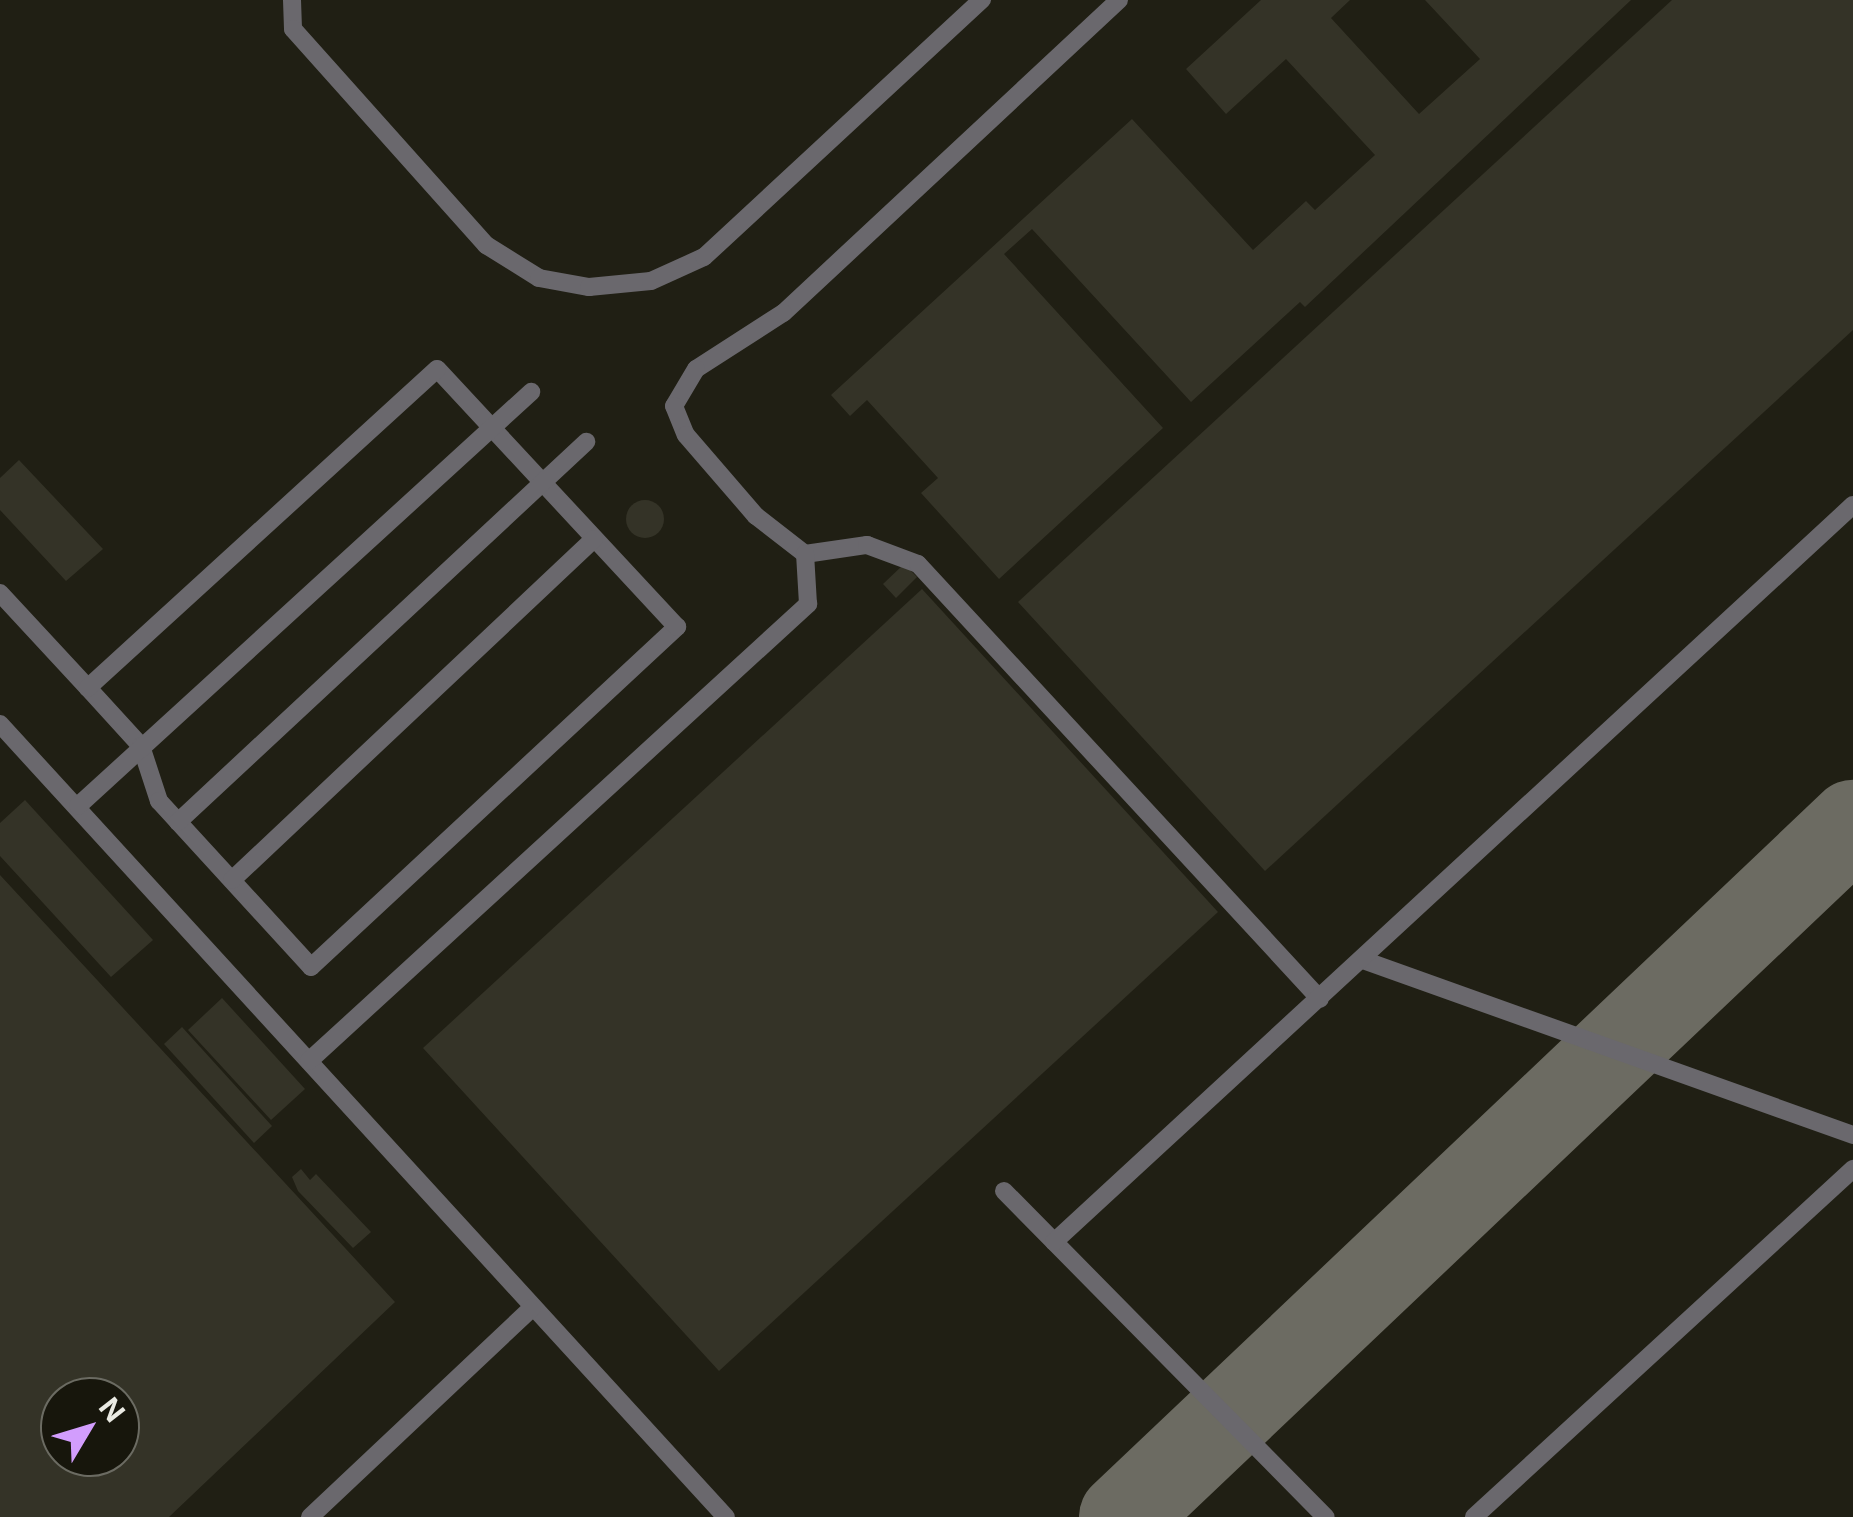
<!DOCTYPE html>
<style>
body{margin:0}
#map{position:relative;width:1853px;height:1517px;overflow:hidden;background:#201f14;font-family:Inter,sans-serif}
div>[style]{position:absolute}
.taxiway>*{height:88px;margin:-44px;padding:0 44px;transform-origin:44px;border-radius:44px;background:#6c6b62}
.building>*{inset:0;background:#343327}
.round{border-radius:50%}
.service>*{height:18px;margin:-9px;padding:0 9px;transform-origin:9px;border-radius:9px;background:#6a686d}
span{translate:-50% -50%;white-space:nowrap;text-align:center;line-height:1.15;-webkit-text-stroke:8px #17160c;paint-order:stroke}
.north{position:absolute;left:40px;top:1377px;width:100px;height:100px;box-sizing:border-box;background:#17160c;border:2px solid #6b6b62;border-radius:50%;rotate:52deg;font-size:28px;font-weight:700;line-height:40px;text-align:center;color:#eaeae3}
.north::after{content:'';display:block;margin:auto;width:35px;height:45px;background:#d29dfd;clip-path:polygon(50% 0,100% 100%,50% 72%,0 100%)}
</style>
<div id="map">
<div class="taxiway">
<i style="left:1123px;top:1517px;width:1007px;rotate:-43.51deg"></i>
</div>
<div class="building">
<i style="clip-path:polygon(1261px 0,1350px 0,1331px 18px,1419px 114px,1480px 59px,1425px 0,1631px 0,1305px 307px,1300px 302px,1191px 402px,1032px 229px,1004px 254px,1163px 428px,999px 579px,921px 493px,938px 478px,867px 400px,850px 416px,831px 395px,1132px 119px,1253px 250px,1306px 201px,1315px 210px,1375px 155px,1286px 59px,1226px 114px,1186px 69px)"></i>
<i style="clip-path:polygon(1672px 0,1853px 0,1853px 330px,1265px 871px,1018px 602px)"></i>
<i style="clip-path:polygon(19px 460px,103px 549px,66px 581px,0 510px,0 478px)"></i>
<i class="round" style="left:626px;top:500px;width:38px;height:38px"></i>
<i style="clip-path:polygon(904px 564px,917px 577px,896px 598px,883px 584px)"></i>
<i style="clip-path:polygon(922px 589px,1218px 912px,719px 1371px,423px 1048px)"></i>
<i style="clip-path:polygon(25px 800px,153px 940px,111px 977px,0 856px,0 823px)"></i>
<i style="clip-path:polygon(evenodd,0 875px,395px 1302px,169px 1517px,0 1517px,0 875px,60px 1397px,120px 1397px,120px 1457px,60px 1457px,60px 1397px)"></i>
<i style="clip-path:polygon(222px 998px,305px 1089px,271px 1120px,188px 1030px)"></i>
<i style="clip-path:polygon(182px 1027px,272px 1126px,254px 1143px,164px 1044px)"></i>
<i style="clip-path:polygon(301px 1169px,310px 1180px,316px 1174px,371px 1232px,353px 1248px,298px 1191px,292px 1177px)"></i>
</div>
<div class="service">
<i style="left:292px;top:0;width:29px;rotate:88deg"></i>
<i style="left:293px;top:29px;width:290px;rotate:48.2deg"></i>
<i style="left:486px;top:245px;width:62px;rotate:31.9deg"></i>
<i style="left:539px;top:278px;width:51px;rotate:10.2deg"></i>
<i style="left:589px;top:287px;width:62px;rotate:-5.5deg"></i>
<i style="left:651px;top:281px;width:58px;rotate:-24.4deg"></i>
<i style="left:704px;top:257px;width:379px;rotate:-42.8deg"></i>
<i style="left:1119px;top:0;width:459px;rotate:137deg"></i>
<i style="left:783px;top:313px;width:103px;rotate:147.2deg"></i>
<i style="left:696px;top:369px;width:43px;rotate:120.7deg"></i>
<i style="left:674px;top:406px;width:31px;rotate:68deg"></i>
<i style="left:686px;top:435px;width:107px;rotate:49.2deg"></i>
<i style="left:756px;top:516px;width:62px;rotate:37.8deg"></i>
<i style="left:805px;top:554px;width:63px;rotate:-8.3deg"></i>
<i style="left:867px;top:545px;width:54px;rotate:20.4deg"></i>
<i style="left:918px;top:564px;width:592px;rotate:47.26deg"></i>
<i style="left:0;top:593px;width:129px;rotate:47.2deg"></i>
<i style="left:88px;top:688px;width:79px;rotate:47.6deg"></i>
<i style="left:141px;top:746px;width:58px;rotate:71.9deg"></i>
<i style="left:159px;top:801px;width:225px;rotate:47.5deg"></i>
<i style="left:311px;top:967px;width:500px;rotate:-42.9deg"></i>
<i style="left:677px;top:627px;width:352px;rotate:-132.9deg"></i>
<i style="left:437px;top:369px;width:473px;rotate:137.6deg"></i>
<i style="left:0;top:724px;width:1075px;rotate:47.53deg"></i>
<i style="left:78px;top:806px;width:614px;rotate:-42.42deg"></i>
<i style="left:178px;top:822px;width:558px;rotate:-42.96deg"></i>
<i style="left:232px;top:880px;width:497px;rotate:-43.3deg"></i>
<i style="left:1363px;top:960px;width:520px;rotate:19.65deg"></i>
<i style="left:309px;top:1061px;width:677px;rotate:-42.48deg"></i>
<i style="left:808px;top:604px;width:50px;rotate:-93.4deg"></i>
<i style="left:1004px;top:1191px;width:458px;rotate:45.4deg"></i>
<i style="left:1054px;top:1242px;width:1087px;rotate:-42.69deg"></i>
<i style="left:310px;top:1517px;width:305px;rotate:-43.3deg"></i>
<i style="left:1474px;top:1517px;width:515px;rotate:-42.56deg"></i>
</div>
<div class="north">N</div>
</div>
